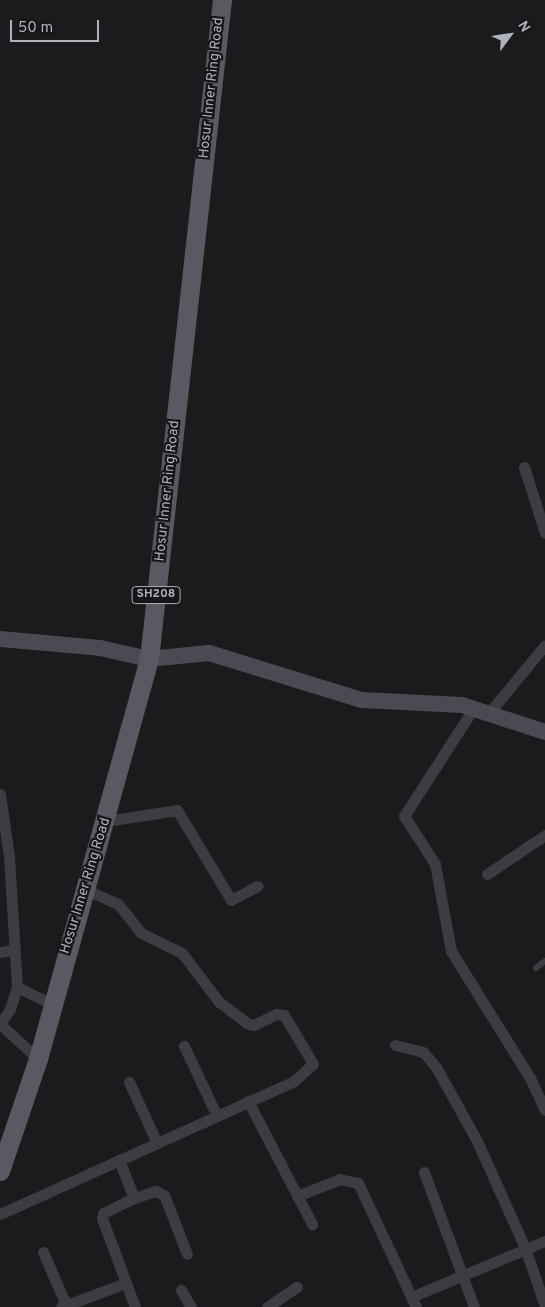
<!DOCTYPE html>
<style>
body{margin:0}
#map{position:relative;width:545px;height:1307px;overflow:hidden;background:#1b1b1d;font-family:Overpass,sans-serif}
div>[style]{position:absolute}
.lane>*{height:5.5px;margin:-2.75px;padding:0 2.75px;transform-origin:2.75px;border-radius:2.75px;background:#3c3c42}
.street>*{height:11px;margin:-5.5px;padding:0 5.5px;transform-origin:5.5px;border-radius:5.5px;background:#3c3c42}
.secondary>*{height:16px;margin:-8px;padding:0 8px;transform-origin:8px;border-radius:8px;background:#4a4b52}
.primary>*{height:19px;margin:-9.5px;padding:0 9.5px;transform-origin:9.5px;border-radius:9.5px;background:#585961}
span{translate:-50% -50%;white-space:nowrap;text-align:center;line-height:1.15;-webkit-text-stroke:4.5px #161518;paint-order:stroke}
.shield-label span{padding:1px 4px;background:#161518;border:1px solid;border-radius:4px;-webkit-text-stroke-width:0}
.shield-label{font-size:12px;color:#adb2bc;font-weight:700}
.street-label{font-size:14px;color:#adb2bc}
.north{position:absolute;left:485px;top:10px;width:50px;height:50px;-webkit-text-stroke:4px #161518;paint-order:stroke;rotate:59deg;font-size:14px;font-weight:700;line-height:20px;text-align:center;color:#adb2bc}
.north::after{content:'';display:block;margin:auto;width:18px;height:22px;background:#adb2bc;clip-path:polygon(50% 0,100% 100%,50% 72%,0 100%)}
.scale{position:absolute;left:10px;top:20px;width:89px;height:22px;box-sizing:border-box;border:2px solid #adb2bc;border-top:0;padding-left:6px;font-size:15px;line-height:18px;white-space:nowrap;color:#adb2bc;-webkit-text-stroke:4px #161518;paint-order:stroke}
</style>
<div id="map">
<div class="lane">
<i style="left:536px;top:968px;width:11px;rotate:-38deg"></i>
</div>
<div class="street">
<i style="left:524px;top:467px;width:69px;rotate:72.3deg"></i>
<i style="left:473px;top:709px;width:127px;rotate:122.8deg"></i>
<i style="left:404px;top:816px;width:57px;rotate:57.1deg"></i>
<i style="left:435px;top:864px;width:88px;rotate:79.6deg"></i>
<i style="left:451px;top:951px;width:150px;rotate:58.1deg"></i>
<i style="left:530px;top:1078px;width:35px;rotate:65deg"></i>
<i style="left:488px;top:714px;width:89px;rotate:-50.4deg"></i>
<i style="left:0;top:794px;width:63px;rotate:81.7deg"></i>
<i style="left:9px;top:856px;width:131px;rotate:86.5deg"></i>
<i style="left:17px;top:987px;width:23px;rotate:108deg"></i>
<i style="left:10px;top:1009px;width:18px;rotate:124deg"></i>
<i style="left:106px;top:821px;width:72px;rotate:-8.8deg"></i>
<i style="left:177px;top:810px;width:105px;rotate:59deg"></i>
<i style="left:231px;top:900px;width:30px;rotate:-28deg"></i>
<i style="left:487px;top:874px;width:70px;rotate:-33.9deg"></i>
<i style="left:0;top:952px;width:14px;rotate:-8deg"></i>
<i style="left:17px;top:987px;width:39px;rotate:26deg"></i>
<i style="left:0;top:1024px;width:52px;rotate:42.6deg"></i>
<i style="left:395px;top:1045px;width:29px;rotate:14deg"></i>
<i style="left:423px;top:1052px;width:20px;rotate:49deg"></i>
<i style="left:436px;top:1067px;width:85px;rotate:61deg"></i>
<i style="left:477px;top:1141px;width:117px;rotate:65.8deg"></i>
<i style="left:525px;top:1248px;width:61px;rotate:71deg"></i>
<i style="left:184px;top:1046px;width:77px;rotate:64.8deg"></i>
<i style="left:129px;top:1082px;width:67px;rotate:65.3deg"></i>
<i style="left:248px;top:1101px;width:139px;rotate:62.5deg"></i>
<i style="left:119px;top:1160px;width:41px;rotate:68.5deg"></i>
<i style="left:134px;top:1198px;width:34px;rotate:154deg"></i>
<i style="left:103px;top:1213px;width:5px;rotate:101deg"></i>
<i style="left:102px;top:1218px;width:95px;rotate:69.7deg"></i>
<i style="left:424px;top:1172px;width:144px;rotate:69.7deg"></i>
<i style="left:297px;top:1196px;width:46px;rotate:-21.6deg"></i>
<i style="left:340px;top:1179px;width:18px;rotate:13deg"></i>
<i style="left:358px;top:1183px;width:137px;rotate:64.9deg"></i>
<i style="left:134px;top:1198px;width:23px;rotate:-18deg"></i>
<i style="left:156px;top:1191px;width:9px;rotate:27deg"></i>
<i style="left:164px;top:1195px;width:63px;rotate:68.7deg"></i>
<i style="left:0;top:1214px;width:323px;rotate:-24.3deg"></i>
<i style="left:294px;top:1081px;width:25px;rotate:-42deg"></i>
<i style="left:313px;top:1064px;width:57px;rotate:-120.6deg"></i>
<i style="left:284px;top:1015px;width:8px;rotate:-173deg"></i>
<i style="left:276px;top:1014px;width:25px;rotate:154deg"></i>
<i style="left:253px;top:1025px;width:6px;rotate:-162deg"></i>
<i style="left:247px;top:1023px;width:35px;rotate:-143deg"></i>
<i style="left:219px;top:1002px;width:61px;rotate:-127.1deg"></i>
<i style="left:182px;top:953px;width:46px;rotate:-154deg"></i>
<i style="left:141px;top:933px;width:37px;rotate:-128deg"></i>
<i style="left:118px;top:904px;width:37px;rotate:-156deg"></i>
<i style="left:43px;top:1252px;width:60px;rotate:66.4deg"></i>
<i style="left:181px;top:1290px;width:20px;rotate:60deg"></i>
<i style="left:411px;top:1297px;width:145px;rotate:-22.7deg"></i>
<i style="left:61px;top:1307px;width:69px;rotate:-20.3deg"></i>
<i style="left:267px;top:1307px;width:36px;rotate:-34deg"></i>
</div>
<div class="secondary">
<i style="left:0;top:639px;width:100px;rotate:5.1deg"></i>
<i style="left:100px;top:648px;width:50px;rotate:12.7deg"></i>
<i style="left:149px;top:659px;width:60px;rotate:-5.7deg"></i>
<i style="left:209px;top:653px;width:160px;rotate:17.1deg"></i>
<i style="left:362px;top:700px;width:100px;rotate:2.9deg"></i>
<i style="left:462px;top:705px;width:87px;rotate:18deg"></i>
</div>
<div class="primary">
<i style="left:0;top:1171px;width:118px;rotate:-71.3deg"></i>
<i style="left:38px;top:1059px;width:415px;rotate:-74.5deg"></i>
<i style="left:149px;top:659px;width:663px;rotate:-83.68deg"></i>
</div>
<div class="shield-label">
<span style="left:156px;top:595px">SH208</span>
</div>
<div class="street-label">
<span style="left:212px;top:88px;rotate:-84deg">Hosur Inner Ring Road</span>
<span style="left:168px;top:491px;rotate:-84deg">Hosur Inner Ring Road</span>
<span style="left:86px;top:886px;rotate:-73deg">Hosur Inner Ring Road</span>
</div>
<div class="north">N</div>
<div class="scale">50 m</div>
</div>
